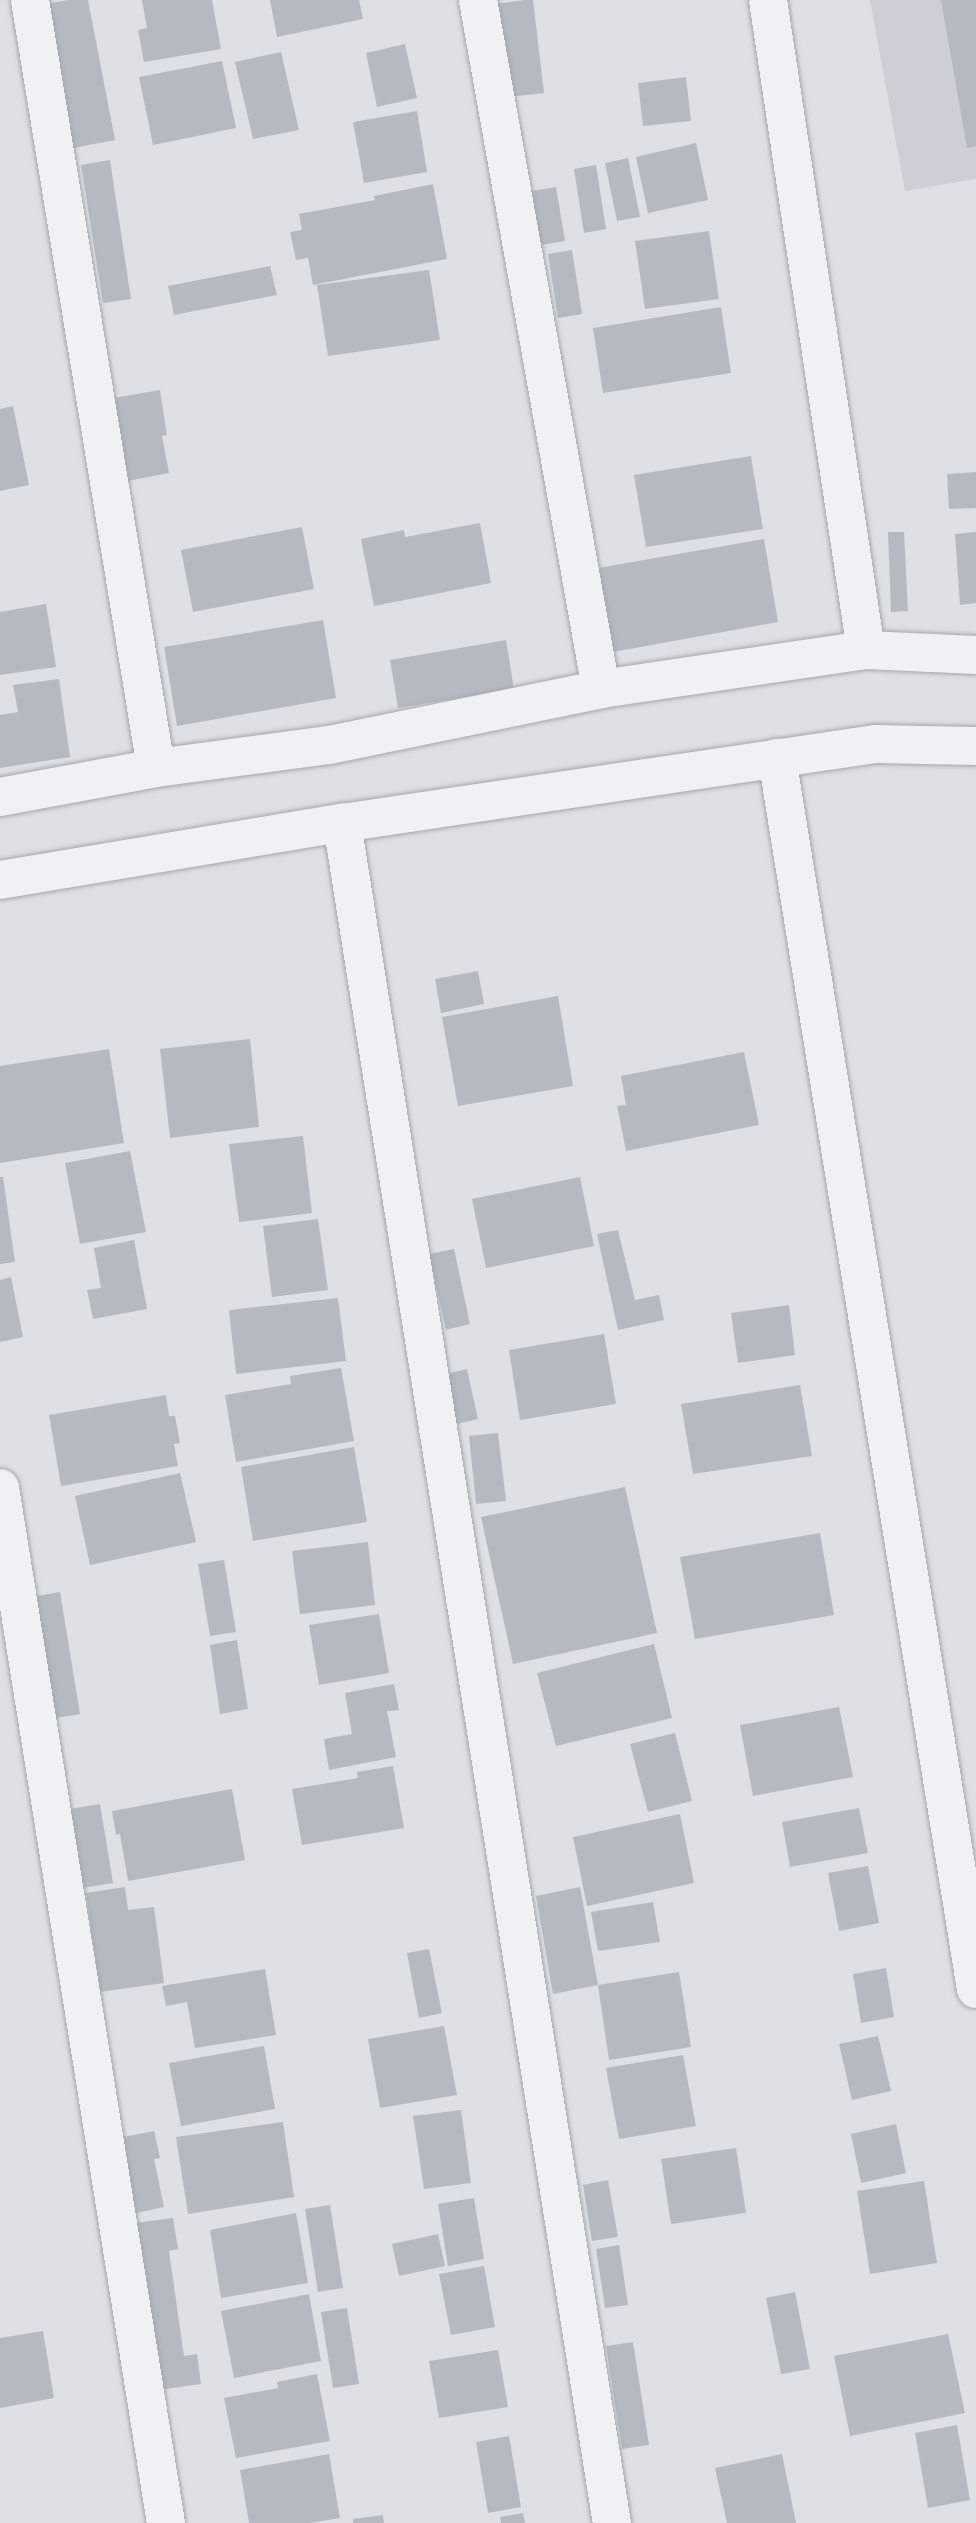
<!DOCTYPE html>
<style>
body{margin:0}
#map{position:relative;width:976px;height:2523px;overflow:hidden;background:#dde1e5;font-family:"Work Sans",sans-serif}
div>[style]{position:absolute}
.built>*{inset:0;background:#ccd0d6}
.building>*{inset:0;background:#b5bac2}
.roads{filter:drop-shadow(0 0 2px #a3a8ae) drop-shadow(0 0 2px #a3a8ae)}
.minor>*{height:38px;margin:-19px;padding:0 19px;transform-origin:19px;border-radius:19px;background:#f0f1f4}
span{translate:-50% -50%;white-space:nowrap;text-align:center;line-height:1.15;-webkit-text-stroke:5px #eceff3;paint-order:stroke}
</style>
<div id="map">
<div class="built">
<i style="clip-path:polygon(870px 0,976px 0,976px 179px,905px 191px)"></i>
</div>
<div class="building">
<i style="clip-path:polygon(68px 0,88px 0,115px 140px,68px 149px,40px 5px)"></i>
<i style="clip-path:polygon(142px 0,212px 0,221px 49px,144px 62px,138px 30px,147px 28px)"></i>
<i style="clip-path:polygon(270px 0,359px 0,363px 19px,277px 37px)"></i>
<i style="clip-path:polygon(525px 0,533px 0,544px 93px,507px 97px,495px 4px)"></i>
<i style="clip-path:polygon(941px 0,976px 0,976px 146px,967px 148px)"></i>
<i style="clip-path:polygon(405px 44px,417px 98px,377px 107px,366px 53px)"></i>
<i style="clip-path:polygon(281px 52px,299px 130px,253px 139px,235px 62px)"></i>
<i style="clip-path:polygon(222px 61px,236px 128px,153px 145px,139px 77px)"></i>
<i style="clip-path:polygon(686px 77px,691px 121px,643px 126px,638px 83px)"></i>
<i style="clip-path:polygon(417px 111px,427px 172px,364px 183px,353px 122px)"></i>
<i style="clip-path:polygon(696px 143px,708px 200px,648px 213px,636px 157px)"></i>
<i style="clip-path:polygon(628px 158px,640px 217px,617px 221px,605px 163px)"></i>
<i style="clip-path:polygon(110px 160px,131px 299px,103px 303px,81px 165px)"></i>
<i style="clip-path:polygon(596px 165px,606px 229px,584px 233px,574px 169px)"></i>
<i style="clip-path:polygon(433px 184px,447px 259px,313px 285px,308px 258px,296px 260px,290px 232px,302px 230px,299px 214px,375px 200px,374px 196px)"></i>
<i style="clip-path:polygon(556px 187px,565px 241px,535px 246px,526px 192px)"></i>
<i style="clip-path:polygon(709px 231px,719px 299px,645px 309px,635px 241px)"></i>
<i style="clip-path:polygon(572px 250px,582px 314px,558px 318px,548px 254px)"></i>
<i style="clip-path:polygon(270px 266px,277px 295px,174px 315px,168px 286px)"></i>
<i style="clip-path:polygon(429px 270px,440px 340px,328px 356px,317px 285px)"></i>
<i style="clip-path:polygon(721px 307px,731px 373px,603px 393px,593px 328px)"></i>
<i style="clip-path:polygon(160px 390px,167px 435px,162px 436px,169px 473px,122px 482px,108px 399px)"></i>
<i style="clip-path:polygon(13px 406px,29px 485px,0 491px,0 409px)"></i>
<i style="clip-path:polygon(751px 456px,763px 529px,646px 547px,634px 475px)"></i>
<i style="clip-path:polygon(976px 472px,976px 508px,949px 509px,947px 474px)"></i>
<i style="clip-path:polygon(480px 523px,491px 583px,374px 606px,361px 539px,404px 530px,405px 537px)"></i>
<i style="clip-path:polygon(302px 527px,314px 589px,193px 612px,181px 550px)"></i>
<i style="clip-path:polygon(888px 532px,904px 532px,908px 611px,891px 612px)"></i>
<i style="clip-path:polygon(976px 532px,976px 603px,960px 605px,955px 534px)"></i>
<i style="clip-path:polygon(764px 539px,778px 622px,613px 652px,598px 568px)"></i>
<i style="clip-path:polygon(46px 604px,56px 667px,0 675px,0 612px)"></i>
<i style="clip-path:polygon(323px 620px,336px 698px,177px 726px,164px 647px)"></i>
<i style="clip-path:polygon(506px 640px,514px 689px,398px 708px,390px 660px)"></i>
<i style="clip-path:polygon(59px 679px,70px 757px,0 768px,0 715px,18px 712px,13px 685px)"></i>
<i style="clip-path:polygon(478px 971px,484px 1004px,441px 1013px,435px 979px)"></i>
<i style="clip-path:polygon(558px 996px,573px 1086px,458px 1106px,442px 1017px)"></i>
<i style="clip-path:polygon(250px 1039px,259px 1127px,170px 1138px,160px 1049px)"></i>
<i style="clip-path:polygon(109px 1049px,124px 1143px,0 1163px,0 1066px)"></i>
<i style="clip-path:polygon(744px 1052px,759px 1125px,626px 1151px,617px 1106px,626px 1105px,621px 1076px)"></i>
<i style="clip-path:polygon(303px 1136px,312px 1213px,239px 1222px,229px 1144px)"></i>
<i style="clip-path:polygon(130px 1151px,146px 1232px,80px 1244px,65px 1163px)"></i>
<i style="clip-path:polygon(0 1177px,3px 1177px,15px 1262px,0 1264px)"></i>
<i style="clip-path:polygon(580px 1177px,594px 1246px,486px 1268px,472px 1199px)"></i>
<i style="clip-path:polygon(318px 1219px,328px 1290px,272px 1297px,263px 1226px)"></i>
<i style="clip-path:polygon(618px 1230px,635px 1300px,659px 1295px,664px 1320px,618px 1330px,597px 1234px)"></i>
<i style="clip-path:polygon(134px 1240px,147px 1309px,93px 1319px,87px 1290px,101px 1288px,94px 1248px)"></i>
<i style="clip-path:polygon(454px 1249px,470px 1324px,446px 1330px,429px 1254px)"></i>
<i style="clip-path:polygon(11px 1277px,23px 1337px,0 1342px,0 1280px)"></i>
<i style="clip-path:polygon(338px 1298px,346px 1361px,236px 1374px,229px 1310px)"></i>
<i style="clip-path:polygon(789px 1305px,795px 1355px,738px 1363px,731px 1313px)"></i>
<i style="clip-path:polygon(604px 1334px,616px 1404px,520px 1420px,509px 1350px)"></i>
<i style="clip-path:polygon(341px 1368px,354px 1441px,236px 1462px,225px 1395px,291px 1384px,290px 1376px)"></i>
<i style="clip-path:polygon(467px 1369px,478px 1419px,453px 1425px,442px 1375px)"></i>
<i style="clip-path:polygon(800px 1385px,812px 1456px,693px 1474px,681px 1404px)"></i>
<i style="clip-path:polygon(166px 1395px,169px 1416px,175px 1416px,180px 1443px,174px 1444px,178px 1466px,61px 1486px,49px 1415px)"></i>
<i style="clip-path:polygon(498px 1433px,506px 1501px,476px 1504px,469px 1436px)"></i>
<i style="clip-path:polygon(354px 1447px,367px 1522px,253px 1541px,241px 1467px)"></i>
<i style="clip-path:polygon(180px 1473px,196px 1542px,90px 1565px,75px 1496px)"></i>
<i style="clip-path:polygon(625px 1487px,657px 1633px,513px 1664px,481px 1517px)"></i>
<i style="clip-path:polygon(820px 1533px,834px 1615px,695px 1639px,680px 1557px)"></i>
<i style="clip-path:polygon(368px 1542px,375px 1605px,300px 1614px,292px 1551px)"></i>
<i style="clip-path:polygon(224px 1560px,236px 1632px,210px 1636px,198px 1564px)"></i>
<i style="clip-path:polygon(60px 1592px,80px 1714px,51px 1719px,31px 1597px)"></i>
<i style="clip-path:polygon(379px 1614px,389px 1673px,319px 1685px,309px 1625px)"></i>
<i style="clip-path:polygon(237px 1640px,248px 1709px,220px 1714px,210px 1645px)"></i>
<i style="clip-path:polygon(654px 1644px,672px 1718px,556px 1746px,537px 1673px)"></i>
<i style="clip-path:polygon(394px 1684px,399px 1710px,387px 1711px,396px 1757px,329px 1770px,324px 1739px,352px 1734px,345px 1693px)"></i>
<i style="clip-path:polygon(839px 1707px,853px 1777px,753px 1796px,740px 1725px)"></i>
<i style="clip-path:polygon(675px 1733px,692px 1801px,648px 1812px,630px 1744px)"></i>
<i style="clip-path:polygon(393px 1766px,404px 1828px,302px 1845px,292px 1789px,358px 1778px,357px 1772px)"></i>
<i style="clip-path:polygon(232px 1789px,245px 1860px,128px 1881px,120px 1834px,116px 1835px,112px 1811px)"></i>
<i style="clip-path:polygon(100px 1804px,113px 1883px,76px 1889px,63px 1810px)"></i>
<i style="clip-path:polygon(859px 1808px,868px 1853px,790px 1867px,782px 1822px)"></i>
<i style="clip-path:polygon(680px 1814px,694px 1883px,587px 1906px,573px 1837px)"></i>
<i style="clip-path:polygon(868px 1866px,879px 1923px,839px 1931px,828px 1873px)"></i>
<i style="clip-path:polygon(125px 1887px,128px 1910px,154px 1907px,164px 1983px,100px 1992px,86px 1893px)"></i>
<i style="clip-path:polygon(580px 1887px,598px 1985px,553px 1994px,536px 1896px)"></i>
<i style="clip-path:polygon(653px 1902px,660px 1942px,598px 1951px,591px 1912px)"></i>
<i style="clip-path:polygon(429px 1949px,442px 2013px,419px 2018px,407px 1953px)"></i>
<i style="clip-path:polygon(886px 1968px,894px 2017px,861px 2023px,853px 1974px)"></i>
<i style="clip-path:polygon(265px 1969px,276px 2035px,195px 2048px,187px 2002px,166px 2006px,162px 1986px)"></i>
<i style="clip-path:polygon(679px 1972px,691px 2047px,609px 2060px,598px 1985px)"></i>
<i style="clip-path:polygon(444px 2026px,457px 2095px,380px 2108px,368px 2039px)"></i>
<i style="clip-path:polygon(878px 2036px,891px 2091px,852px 2100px,839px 2044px)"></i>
<i style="clip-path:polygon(264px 2046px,275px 2109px,181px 2126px,169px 2063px)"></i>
<i style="clip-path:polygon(683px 2055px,696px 2126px,619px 2139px,606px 2068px)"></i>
<i style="clip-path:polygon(461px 2110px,471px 2183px,424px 2189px,413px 2116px)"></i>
<i style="clip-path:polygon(283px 2122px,294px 2197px,188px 2214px,176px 2137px)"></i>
<i style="clip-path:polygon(896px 2124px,906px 2173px,861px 2183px,851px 2134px)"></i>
<i style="clip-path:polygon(154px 2131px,160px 2158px,154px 2159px,164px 2207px,128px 2215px,113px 2139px)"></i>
<i style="clip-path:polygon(736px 2148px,746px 2213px,671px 2224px,661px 2159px)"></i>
<i style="clip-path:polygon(608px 2180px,618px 2237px,592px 2241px,583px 2185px)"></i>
<i style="clip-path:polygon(924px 2181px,937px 2263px,870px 2274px,857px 2191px)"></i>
<i style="clip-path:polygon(474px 2198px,484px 2259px,448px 2266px,438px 2204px)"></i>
<i style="clip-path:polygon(330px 2205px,343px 2288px,318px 2292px,305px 2209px)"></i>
<i style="clip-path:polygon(296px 2213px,308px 2283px,221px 2298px,210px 2230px)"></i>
<i style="clip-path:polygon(173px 2218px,178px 2249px,169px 2251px,184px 2356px,197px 2354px,201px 2384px,159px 2390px,135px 2223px)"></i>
<i style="clip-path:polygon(438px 2234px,445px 2266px,399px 2276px,392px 2244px)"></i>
<i style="clip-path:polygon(619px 2245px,628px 2305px,605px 2308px,596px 2249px)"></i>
<i style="clip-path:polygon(484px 2266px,495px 2327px,451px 2335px,439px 2274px)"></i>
<i style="clip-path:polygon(795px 2292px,810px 2369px,781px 2374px,766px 2298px)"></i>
<i style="clip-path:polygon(309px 2294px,321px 2361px,234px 2378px,221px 2311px)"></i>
<i style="clip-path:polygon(347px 2308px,359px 2384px,333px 2388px,321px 2312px)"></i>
<i style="clip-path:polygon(43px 2331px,54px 2398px,0 2408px,0 2338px)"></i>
<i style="clip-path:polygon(948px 2334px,965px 2413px,850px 2436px,834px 2356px)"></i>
<i style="clip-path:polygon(633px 2342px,649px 2445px,622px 2449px,606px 2346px)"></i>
<i style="clip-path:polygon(498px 2350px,508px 2407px,439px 2418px,429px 2361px)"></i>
<i style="clip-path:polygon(317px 2374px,330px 2441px,236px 2458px,224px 2398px,278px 2388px,277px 2382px)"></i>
<i style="clip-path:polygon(957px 2425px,970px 2500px,928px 2508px,915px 2433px)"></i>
<i style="clip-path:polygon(509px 2436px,521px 2507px,488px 2513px,476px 2442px)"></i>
<i style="clip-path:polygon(329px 2454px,340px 2518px,310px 2523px,249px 2523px,240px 2470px)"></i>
<i style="clip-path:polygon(782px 2454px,796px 2523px,727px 2523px,715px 2468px)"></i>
<i style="clip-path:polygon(523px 2513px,525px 2523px,501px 2523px,500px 2517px)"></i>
<i style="clip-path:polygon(383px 2515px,384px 2523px,353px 2523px,353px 2519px)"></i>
</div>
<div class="roads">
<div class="minor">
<i style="left:30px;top:0;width:778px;rotate:80.68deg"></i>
<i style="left:478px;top:0;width:700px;rotate:79.88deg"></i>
<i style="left:768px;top:0;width:657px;rotate:81.43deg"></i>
<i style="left:777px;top:758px;width:1247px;rotate:80.82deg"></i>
<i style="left:0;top:797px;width:159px;rotate:-10.5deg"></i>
<i style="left:156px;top:768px;width:175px;rotate:-7.6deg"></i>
<i style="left:329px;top:745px;width:278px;rotate:-11.6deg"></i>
<i style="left:601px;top:689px;width:268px;rotate:-8.4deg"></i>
<i style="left:866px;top:650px;width:110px;rotate:2.6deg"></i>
<i style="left:342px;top:823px;width:1721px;rotate:80.98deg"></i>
<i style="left:0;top:880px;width:347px;rotate:-9.5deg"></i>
<i style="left:342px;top:823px;width:539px;rotate:-8.43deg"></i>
<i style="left:875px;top:744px;width:101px;rotate:1.1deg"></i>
<i style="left:0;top:1488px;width:1048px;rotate:80.89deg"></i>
</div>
</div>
</div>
